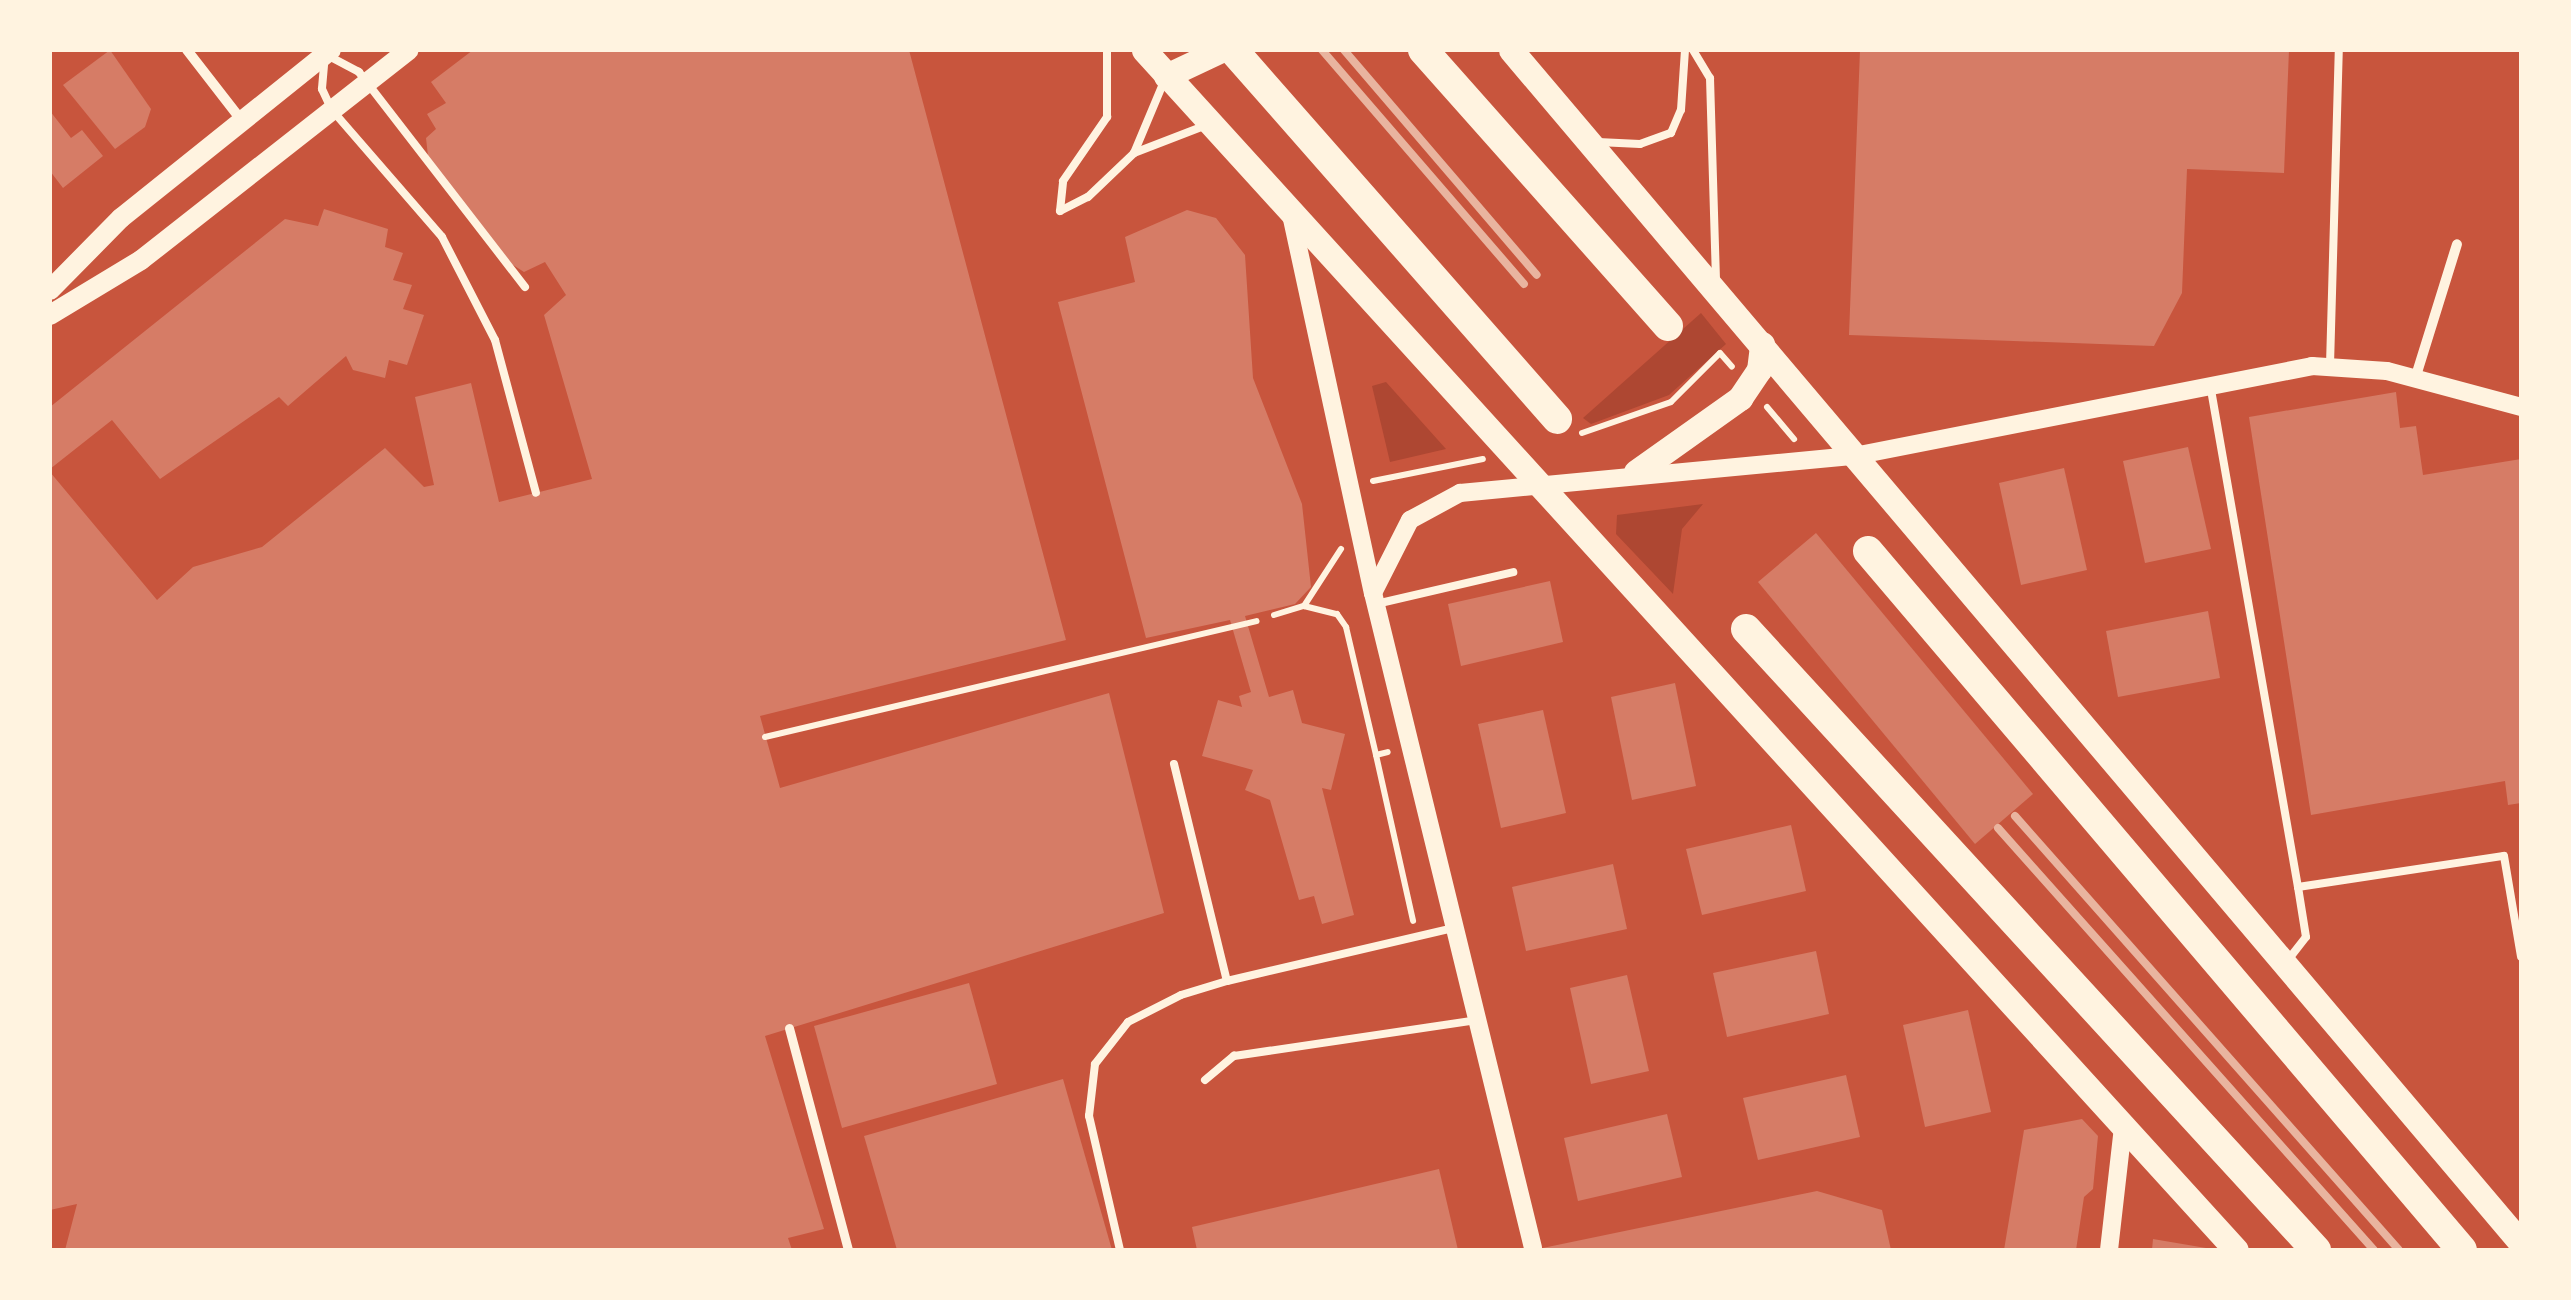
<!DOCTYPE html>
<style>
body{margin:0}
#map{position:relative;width:2571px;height:1300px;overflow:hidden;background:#c8553d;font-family:"Roboto Condensed",sans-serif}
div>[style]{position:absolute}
.green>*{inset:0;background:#ae4732}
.building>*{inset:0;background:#d67c66}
.path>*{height:6px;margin:-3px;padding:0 3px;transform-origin:3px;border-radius:3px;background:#fff3e0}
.service>*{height:8px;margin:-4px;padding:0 4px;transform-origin:4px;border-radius:4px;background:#fff3e0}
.pedestrian>*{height:9px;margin:-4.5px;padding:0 4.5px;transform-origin:4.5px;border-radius:4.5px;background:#fff3e0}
.minor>*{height:10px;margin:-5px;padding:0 5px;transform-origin:5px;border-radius:5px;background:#fff3e0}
.tertiary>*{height:18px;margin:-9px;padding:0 9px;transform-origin:9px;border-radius:9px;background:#fff3e0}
.secondary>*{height:20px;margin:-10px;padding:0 10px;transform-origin:10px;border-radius:10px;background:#fff3e0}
.primary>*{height:25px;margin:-12.5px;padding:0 12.5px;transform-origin:12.5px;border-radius:12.5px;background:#fff3e0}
.motorway>*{height:30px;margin:-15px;padding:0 15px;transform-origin:15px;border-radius:15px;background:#fff3e0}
.rail>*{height:8px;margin:-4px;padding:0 4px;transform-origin:4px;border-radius:4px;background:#e9b49f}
span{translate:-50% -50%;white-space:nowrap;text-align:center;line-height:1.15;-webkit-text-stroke:8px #fff3e0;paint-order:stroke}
.frame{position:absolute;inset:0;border:52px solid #fff3e0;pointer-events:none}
</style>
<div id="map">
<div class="green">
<i style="clip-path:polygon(1701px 313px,1726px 344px,1669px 395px,1591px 424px,1583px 418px)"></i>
<i style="clip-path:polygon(1386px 382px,1446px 449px,1390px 462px,1372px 386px)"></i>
<i style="clip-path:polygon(1703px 504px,1682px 529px,1673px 594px,1616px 534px,1617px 515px)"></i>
</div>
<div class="building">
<i style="clip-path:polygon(110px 50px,151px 109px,145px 127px,115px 149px,63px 85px)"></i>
<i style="clip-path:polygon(473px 50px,909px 50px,1066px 640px,760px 716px,780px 788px,1109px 693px,1164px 913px,765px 1036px,824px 1229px,788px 1238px,792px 1250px,65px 1250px,77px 1204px,50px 1210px,50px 472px,157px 600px,193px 567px,262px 547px,385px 448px,424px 487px,434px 485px,415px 397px,471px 383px,499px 502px,592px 479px,544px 315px,566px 295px,545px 262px,524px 272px,510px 263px,428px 156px,426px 138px,436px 129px,427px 114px,446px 103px,431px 82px)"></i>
<i style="clip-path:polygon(1860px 50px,2289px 50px,2284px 173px,2187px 169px,2182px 293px,2154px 346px,1849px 335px)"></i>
<i style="clip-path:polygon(50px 111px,71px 138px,82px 130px,103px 156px,63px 188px,50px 171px)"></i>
<i style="clip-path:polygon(324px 209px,388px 229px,385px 247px,403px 253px,393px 280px,412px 285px,403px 309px,424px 315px,407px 365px,389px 360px,385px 378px,353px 370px,346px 356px,288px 406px,279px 397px,160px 479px,112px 420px,50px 469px,50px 407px,285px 219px,318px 226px)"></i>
<i style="clip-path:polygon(1187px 210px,1216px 218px,1245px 255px,1253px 378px,1302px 504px,1311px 587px,1295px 604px,1245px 616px,1269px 697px,1293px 690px,1302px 723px,1345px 734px,1331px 790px,1322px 788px,1354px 915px,1322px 924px,1314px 896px,1299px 900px,1270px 800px,1245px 790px,1253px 770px,1202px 756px,1218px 700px,1242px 707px,1239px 696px,1251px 692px,1230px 620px,1146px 638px,1058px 302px,1135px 282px,1125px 237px)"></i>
<i style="clip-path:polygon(2396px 392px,2400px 428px,2416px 426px,2423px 475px,2521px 459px,2521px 803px,2508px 805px,2505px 781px,2311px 815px,2249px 417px)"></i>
<i style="clip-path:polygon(2188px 447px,2211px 549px,2145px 563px,2123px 461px)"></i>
<i style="clip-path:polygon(2064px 468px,2087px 570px,2021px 585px,1999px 483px)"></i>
<i style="clip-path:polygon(1816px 533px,2033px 794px,1975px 844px,1758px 582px)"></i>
<i style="clip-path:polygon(1550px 581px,1563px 642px,1461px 666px,1448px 604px)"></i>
<i style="clip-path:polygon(2208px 611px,2220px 678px,2118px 697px,2106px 631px)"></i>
<i style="clip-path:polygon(1675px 683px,1696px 786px,1632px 800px,1611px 697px)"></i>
<i style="clip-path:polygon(1543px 710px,1566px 813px,1501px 828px,1478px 724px)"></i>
<i style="clip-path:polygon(1791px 825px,1806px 891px,1702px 915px,1686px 849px)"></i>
<i style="clip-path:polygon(1613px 864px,1627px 929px,1526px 951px,1512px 887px)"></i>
<i style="clip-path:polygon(1816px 951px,1829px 1014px,1727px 1037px,1713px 973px)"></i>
<i style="clip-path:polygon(1627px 975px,1649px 1071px,1591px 1084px,1570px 988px)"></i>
<i style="clip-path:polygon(969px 983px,997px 1084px,842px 1128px,814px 1026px)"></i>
<i style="clip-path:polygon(1968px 1010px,1991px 1112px,1925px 1127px,1903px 1025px)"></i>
<i style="clip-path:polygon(1846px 1075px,1860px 1137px,1758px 1160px,1743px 1098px)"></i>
<i style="clip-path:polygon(1063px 1079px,1112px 1250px,897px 1250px,864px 1136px)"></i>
<i style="clip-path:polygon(1667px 1114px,1682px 1177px,1578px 1201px,1564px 1138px)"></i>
<i style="clip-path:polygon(2082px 1119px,2098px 1136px,2093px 1189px,2084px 1197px,2076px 1250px,2004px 1250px,2024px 1130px)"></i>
<i style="clip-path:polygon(1439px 1169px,1458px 1250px,1197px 1250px,1192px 1227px)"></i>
<i style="clip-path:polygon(1817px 1191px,1882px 1210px,1891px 1250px,1533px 1250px)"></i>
<i style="clip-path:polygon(2153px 1239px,2206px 1248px,2206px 1250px,2152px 1250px)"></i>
</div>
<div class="path">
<i style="left:1767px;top:407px;width:42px;rotate:49.8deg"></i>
<i style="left:1582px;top:433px;width:94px;rotate:-19.2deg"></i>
<i style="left:1671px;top:402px;width:69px;rotate:-45deg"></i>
<i style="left:1720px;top:353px;width:18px;rotate:49deg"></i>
<i style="left:1373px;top:481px;width:112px;rotate:-11.3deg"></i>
<i style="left:1304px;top:606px;width:34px;rotate:14deg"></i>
<i style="left:1337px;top:614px;width:16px;rotate:55deg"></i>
<i style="left:1346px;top:627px;width:131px;rotate:76.8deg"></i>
<i style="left:1376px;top:755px;width:12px;rotate:-14deg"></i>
<i style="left:1274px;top:615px;width:31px;rotate:-17deg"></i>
<i style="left:1304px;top:606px;width:68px;rotate:-57deg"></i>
<i style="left:765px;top:737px;width:505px;rotate:-13.27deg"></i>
<i style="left:1376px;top:755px;width:170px;rotate:77.4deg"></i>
</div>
<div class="service">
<i style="left:1693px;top:50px;width:33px;rotate:59deg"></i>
<i style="left:1710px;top:78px;width:201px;rotate:88.3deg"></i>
<i style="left:1598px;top:142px;width:42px;rotate:2.7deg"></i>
<i style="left:1640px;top:144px;width:33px;rotate:-20deg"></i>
<i style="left:1671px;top:133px;width:25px;rotate:-67deg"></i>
<i style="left:1681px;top:110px;width:60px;rotate:-86.2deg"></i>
<i style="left:1134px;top:153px;width:75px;rotate:-21.1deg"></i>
<i style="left:1060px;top:211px;width:31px;rotate:-27deg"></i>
<i style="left:1088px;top:197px;width:64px;rotate:-43.7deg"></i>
<i style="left:1134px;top:153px;width:80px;rotate:-67.3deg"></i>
<i style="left:1060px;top:211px;width:30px;rotate:-84deg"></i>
<i style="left:1063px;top:181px;width:78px;rotate:-55.5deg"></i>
<i style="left:1107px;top:117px;width:67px;rotate:-90deg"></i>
<i style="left:525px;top:287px;width:272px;rotate:-127.7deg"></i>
<i style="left:359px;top:72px;width:38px;rotate:-152deg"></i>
<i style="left:325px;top:54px;width:35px;rotate:95deg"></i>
<i style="left:322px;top:89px;width:23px;rotate:65deg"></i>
<i style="left:332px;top:110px;width:168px;rotate:49.1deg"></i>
<i style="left:442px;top:237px;width:116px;rotate:62.8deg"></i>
<i style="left:495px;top:340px;width:158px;rotate:75deg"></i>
<i style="left:2330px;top:365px;width:315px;rotate:-88.4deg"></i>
<i style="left:2210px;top:384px;width:511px;rotate:80.08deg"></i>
<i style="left:1376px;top:604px;width:141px;rotate:-13.1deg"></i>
<i style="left:1174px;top:764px;width:223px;rotate:76.3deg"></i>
<i style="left:1227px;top:981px;width:232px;rotate:-13.2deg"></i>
<i style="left:2288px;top:960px;width:29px;rotate:-52deg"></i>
<i style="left:2306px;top:937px;width:51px;rotate:-99.1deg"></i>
<i style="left:2298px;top:887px;width:208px;rotate:-8.6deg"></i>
<i style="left:2504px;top:856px;width:102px;rotate:80.4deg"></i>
<i style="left:1205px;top:1080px;width:38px;rotate:-40deg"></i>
<i style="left:1234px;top:1056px;width:247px;rotate:-8.4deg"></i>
<i style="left:1120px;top:1250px;width:138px;rotate:-103deg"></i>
<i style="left:1089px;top:1116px;width:52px;rotate:-83.4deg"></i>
<i style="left:1095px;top:1064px;width:53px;rotate:-51.8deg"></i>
<i style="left:1128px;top:1022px;width:59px;rotate:-27deg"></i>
<i style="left:1181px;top:995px;width:48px;rotate:-16.9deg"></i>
</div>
<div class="pedestrian">
<i style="left:789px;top:1028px;width:230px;rotate:75.1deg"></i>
</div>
<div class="minor">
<i style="left:187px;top:50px;width:90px;rotate:52.2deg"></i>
<i style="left:2415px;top:379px;width:141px;rotate:-72.7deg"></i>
</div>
<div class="tertiary">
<i style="left:1292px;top:219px;width:383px;rotate:77.8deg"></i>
<i style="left:1373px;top:593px;width:674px;rotate:76.27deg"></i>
<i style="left:1373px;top:593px;width:82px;rotate:-63.1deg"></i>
<i style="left:1410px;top:520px;width:57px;rotate:-28.4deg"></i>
<i style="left:1460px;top:493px;width:396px;rotate:-5.4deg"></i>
<i style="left:1854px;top:456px;width:467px;rotate:-11.1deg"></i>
<i style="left:2312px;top:366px;width:75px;rotate:3.8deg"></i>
<i style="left:2387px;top:371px;width:139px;rotate:15deg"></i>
<i style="left:2109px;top:1250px;width:123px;rotate:-83.5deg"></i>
</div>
<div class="secondary">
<i style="left:50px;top:290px;width:101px;rotate:-45.4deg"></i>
<i style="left:121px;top:218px;width:269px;rotate:-38.7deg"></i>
<i style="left:50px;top:315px;width:106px;rotate:-31.1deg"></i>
<i style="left:141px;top:260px;width:340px;rotate:-38.1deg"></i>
</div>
<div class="primary">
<i style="left:1144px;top:50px;width:1622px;rotate:47.7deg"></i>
<i style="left:1511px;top:50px;width:1563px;rotate:49.75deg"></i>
<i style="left:1166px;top:76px;width:61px;rotate:-25.3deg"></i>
<i style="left:1636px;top:472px;width:128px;rotate:-35.4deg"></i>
<i style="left:1740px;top:398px;width:34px;rotate:-56deg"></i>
<i style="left:1759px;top:370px;width:26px;rotate:-83deg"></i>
</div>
<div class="motorway">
<i style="left:1233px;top:50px;width:491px;rotate:48.7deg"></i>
<i style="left:1423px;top:50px;width:369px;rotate:48.4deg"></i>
<i style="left:1868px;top:551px;width:917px;rotate:49.64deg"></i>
<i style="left:1746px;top:629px;width:843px;rotate:47.45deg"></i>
</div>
<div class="rail">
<i style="left:1322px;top:50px;width:309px;rotate:49.2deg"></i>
<i style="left:1344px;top:50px;width:296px;rotate:49.4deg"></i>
<i style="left:2015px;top:816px;width:579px;rotate:48.5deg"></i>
<i style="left:1998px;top:828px;width:565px;rotate:48.3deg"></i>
</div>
<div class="frame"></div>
</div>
